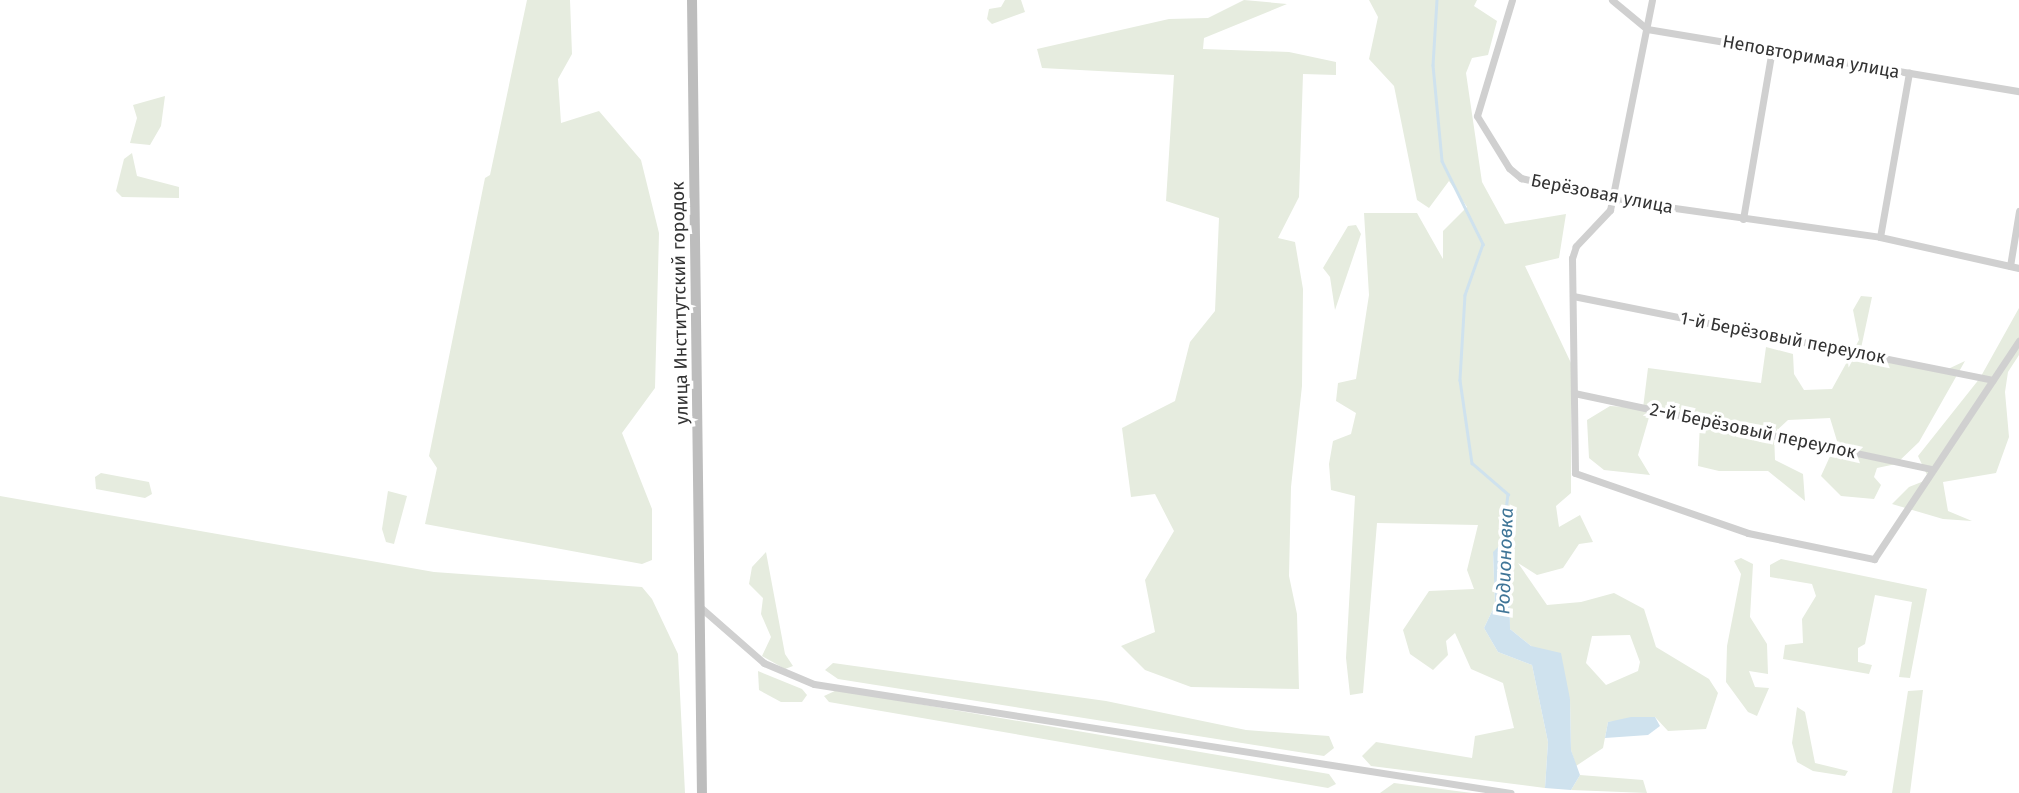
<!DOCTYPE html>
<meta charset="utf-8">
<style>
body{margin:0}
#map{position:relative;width:2019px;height:793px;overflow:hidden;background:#fff;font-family:"Fira Sans",sans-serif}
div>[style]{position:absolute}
.green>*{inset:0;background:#e6ecdf}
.water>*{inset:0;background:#cfe2ee}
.stream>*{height:2.5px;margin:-1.25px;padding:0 1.25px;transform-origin:1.25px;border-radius:1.25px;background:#cfe2ee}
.street>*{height:7px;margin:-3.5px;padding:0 3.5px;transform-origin:3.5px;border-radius:3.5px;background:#d0d0d0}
.secondary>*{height:10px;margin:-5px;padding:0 5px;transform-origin:5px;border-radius:5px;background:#bdbdbd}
span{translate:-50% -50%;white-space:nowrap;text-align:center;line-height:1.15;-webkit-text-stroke:7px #fff;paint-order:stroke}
.street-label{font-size:18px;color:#333}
.water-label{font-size:19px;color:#3f7597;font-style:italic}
</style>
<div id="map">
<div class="green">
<i style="clip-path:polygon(527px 0,570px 0,572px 54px,558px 79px,561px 123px,599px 111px,641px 160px,659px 233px,655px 388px,622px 433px,652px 509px,652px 560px,642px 564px,425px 524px,437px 468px,429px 456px,485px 178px,490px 175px)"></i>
<i style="clip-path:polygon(1005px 0,1021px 0,1025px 12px,992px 24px,987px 19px,989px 9px,1001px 7px)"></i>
<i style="clip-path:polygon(1244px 0,1287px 4px,1204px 38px,1203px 49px,1289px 52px,1336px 62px,1336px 75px,1303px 74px,1299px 197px,1278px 238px,1295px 242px,1303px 289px,1302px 386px,1291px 487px,1289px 576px,1297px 614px,1299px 689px,1191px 687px,1145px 670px,1121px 646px,1155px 632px,1145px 580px,1174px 531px,1155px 494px,1131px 497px,1122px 428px,1175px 401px,1190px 342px,1215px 311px,1219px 218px,1166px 201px,1174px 75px,1042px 68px,1037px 49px,1169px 19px,1208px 18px)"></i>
<i style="clip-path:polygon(evenodd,1369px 0,1477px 0,1474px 6px,1497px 21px,1488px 55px,1472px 58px,1466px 73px,1482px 182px,1505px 224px,1566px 214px,1559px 258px,1525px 266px,1571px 363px,1571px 493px,1556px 506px,1559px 527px,1580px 515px,1593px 542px,1579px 544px,1563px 568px,1537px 575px,1518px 563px,1547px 605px,1581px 602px,1614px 593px,1644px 609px,1656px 647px,1709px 679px,1718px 693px,1706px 729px,1668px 731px,1655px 717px,1608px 722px,1603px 748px,1576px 766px,1571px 750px,1570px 699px,1531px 646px,1510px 629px,1509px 555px,1493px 553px,1495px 605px,1484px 628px,1498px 652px,1532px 665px,1548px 742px,1545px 788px,1371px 766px,1362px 756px,1376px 742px,1472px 758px,1475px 736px,1514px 728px,1503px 683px,1471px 669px,1455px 633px,1446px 641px,1448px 655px,1433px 670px,1410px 654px,1403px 630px,1429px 591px,1474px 589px,1467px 570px,1478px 525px,1377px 523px,1363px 693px,1350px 695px,1346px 658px,1355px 496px,1331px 490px,1329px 464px,1333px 441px,1351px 434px,1356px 413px,1336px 401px,1338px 383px,1356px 379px,1369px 295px,1364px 213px,1417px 213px,1443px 259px,1443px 231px,1467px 207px,1449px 181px,1429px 208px,1417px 200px,1394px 86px,1369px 59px,1378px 17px,1369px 0,1630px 635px,1640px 662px,1638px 671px,1606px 685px,1586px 663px,1592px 636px,1630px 635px)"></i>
<i style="clip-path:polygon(165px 96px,161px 126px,150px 145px,130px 143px,137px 118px,133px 105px)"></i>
<i style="clip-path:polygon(132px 153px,137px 176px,179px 187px,179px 198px,122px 197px,116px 191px,124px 159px)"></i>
<i style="clip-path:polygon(1356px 225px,1361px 234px,1335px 310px,1330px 277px,1323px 268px,1348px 226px)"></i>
<i style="clip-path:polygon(1861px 296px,1872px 297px,1860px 353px,1948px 369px,1965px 361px,1919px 442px,1896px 464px,1877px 468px,1874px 477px,1881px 485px,1874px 499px,1841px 496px,1821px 476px,1837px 441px,1830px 418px,1788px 420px,1774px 433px,1775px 460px,1803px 474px,1805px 501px,1768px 471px,1719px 471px,1698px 466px,1700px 423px,1650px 414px,1638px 455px,1650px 475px,1604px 470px,1589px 458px,1587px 420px,1610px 406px,1643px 408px,1648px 368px,1761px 383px,1766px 347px,1793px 354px,1794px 374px,1804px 390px,1832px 389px,1859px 340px,1853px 310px)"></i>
<i style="clip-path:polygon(2019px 308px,2019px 355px,2008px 372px,2005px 392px,2009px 437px,1996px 473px,1943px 482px,1948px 511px,1972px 521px,1943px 519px,1892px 504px,1909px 487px,1929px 479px,1918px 456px,1980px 378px)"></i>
<i style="clip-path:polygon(101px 473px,149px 482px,152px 494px,145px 498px,96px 489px,95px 477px)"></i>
<i style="clip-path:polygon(388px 491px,407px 496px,394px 544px,386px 542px,382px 529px)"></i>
<i style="clip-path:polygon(0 496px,434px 572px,642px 587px,652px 599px,678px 654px,685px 793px,0 793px)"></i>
<i style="clip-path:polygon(766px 552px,785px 654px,793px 666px,785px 669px,762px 656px,771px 637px,761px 614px,763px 598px,749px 584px,752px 567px)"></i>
<i style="clip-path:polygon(1741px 558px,1753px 564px,1750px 617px,1767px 644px,1768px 674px,1749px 671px,1755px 687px,1769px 688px,1757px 716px,1748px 712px,1726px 682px,1727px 646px,1741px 574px,1734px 561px)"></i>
<i style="clip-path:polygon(1781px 559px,1927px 589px,1910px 678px,1899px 677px,1912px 602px,1875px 595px,1865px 644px,1858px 648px,1858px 662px,1872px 665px,1869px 674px,1783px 659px,1785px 645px,1803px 643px,1802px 619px,1816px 596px,1812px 584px,1770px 577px,1770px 565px)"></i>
<i style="clip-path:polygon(833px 663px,1106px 701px,1246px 730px,1329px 736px,1334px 748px,1324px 756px,838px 679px,825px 670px)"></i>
<i style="clip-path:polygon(758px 671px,802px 689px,807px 695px,802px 702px,781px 702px,759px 690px)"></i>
<i style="clip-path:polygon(837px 690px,1329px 774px,1336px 784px,1328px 788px,829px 702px,824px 696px)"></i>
<i style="clip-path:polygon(1923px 690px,1910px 793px,1892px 793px,1908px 691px)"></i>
<i style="clip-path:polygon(1797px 707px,1805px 712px,1815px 763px,1848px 771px,1845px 776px,1813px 771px,1797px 762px,1792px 743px)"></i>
<i style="clip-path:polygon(1580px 775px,1643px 780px,1647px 793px,1571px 790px)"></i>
<i style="clip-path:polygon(1394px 783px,1472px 793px,1380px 793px)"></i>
</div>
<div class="water">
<i style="clip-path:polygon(1502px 543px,1509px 555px,1510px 629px,1531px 646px,1561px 653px,1570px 699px,1571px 750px,1580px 775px,1571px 790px,1545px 788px,1548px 742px,1532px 665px,1498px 652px,1484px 628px,1495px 605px,1493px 552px)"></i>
<i style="clip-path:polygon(1631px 717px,1655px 717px,1660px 726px,1648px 735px,1605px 738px,1608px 722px)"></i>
</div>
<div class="stream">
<i style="left:1437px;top:0;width:65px;rotate:93.5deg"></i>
<i style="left:1433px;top:65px;width:96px;rotate:84.6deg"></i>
<i style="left:1442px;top:161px;width:93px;rotate:63.7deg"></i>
<i style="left:1483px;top:244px;width:54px;rotate:109.4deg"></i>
<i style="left:1465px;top:295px;width:85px;rotate:93.4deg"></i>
<i style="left:1460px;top:380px;width:84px;rotate:81.8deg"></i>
<i style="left:1472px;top:463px;width:48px;rotate:40.7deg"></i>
<i style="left:1508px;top:494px;width:49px;rotate:97deg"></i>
</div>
<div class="street">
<i style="left:1512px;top:0;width:121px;rotate:106.8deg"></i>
<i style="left:1477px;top:116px;width:61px;rotate:58.4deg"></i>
<i style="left:1509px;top:168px;width:16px;rotate:40deg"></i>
<i style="left:1521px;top:178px;width:92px;rotate:13.1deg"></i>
<i style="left:1611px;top:199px;width:272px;rotate:8deg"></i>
<i style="left:1880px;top:237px;width:142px;rotate:12.6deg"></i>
<i style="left:1612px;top:0;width:45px;rotate:39.6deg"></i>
<i style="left:1647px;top:29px;width:377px;rotate:9.5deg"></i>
<i style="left:1652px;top:0;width:214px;rotate:101.3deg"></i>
<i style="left:1610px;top:210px;width:50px;rotate:133.4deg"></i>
<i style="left:1576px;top:246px;width:13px;rotate:108deg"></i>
<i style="left:1572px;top:258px;width:215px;rotate:89.2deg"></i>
<i style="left:1575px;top:473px;width:183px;rotate:19.1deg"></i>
<i style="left:1748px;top:533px;width:129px;rotate:11.7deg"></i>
<i style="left:1874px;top:559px;width:262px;rotate:-56.4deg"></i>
<i style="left:1743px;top:219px;width:171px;rotate:-80.3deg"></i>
<i style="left:1880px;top:237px;width:167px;rotate:-80deg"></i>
<i style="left:2010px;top:266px;width:56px;rotate:-80.7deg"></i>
<i style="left:1573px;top:296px;width:428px;rotate:11.3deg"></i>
<i style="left:1574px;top:393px;width:366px;rotate:12deg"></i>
<i style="left:700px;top:607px;width:85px;rotate:41.2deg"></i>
<i style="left:764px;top:663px;width:54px;rotate:22.8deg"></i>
<i style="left:814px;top:684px;width:705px;rotate:8.89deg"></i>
</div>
<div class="secondary">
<i style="left:692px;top:0;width:793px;rotate:89.28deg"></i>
</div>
<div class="street-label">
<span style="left:1811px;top:57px;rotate:10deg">Неповторимая улица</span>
<span style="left:1602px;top:194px;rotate:11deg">Берёзовая улица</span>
<span style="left:680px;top:303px;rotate:-91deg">улица Институтский городок</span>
<span style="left:1783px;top:338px;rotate:11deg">1-й Берёзовый переулок</span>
<span style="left:1753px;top:431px;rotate:12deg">2-й Берёзовый переулок</span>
</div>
<div class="water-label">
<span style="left:1505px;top:561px;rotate:-88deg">Родионовка</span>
</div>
</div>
